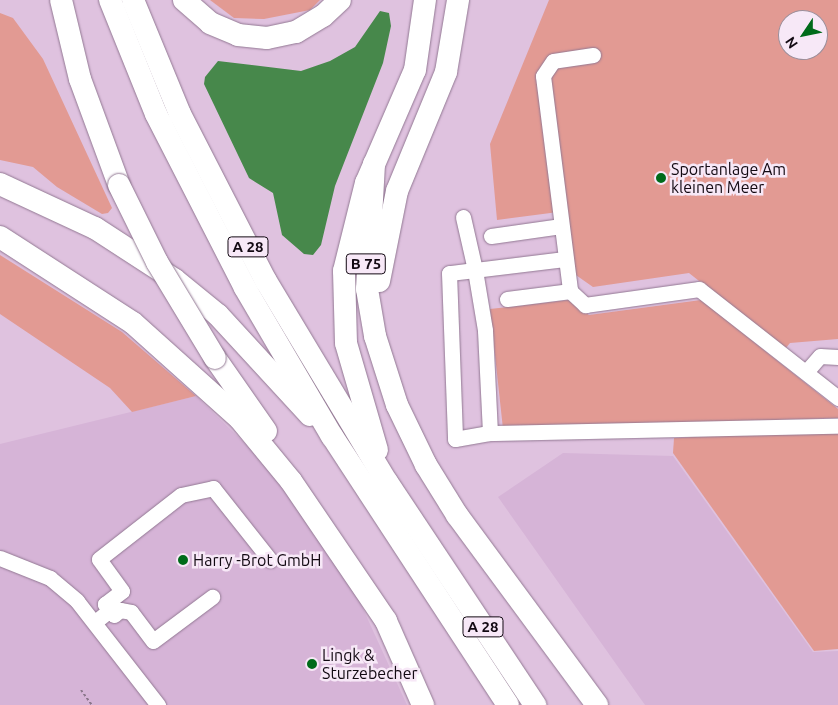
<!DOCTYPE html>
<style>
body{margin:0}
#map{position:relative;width:838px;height:705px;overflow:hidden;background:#dfc2df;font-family:Ubuntu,sans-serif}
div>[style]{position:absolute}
.built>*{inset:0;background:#d6b4d7}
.green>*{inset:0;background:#e29a93}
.water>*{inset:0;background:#47884b}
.path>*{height:2px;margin-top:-1px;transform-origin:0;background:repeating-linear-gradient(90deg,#8b768b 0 2.5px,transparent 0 5px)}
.roads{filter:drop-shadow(0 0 1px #927893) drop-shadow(0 0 1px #927893)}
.minor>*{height:15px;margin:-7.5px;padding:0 7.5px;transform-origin:7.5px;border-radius:7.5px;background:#fff}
.highway>*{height:22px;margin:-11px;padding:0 11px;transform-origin:11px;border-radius:11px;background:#fff}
.bridges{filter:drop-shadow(0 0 1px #927893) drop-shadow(0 0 1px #927893)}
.highway-bridge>*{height:22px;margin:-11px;padding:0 11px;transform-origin:11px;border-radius:11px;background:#fff}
.dots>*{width:14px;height:14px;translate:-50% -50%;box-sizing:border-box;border:2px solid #f7e8f7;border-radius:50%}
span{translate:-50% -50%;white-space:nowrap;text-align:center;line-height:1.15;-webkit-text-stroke:5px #f7e8f7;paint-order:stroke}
.shield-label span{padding:1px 4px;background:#f7e8f7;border:1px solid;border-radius:4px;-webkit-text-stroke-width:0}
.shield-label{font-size:15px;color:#120912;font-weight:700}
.poi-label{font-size:16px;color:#120912}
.left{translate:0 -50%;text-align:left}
.north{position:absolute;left:778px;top:10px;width:50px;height:50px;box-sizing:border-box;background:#f7e8f7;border:1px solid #9b8f9b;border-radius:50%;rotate:236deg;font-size:14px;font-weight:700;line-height:20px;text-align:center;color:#120912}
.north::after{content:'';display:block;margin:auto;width:18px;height:22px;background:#006b1a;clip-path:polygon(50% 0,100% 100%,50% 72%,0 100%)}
</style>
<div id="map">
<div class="built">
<i style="clip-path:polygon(196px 396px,262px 460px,353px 587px,407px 705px,0 705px,0 444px)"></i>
<i style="clip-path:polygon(563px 453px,673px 456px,813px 652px,838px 651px,838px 705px,645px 705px,498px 497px)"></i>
</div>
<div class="green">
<i style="clip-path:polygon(210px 0,320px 0,310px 10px,264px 19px,234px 18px)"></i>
<i style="clip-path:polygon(evenodd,549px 0,838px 0,838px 339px,790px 343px,785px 349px,689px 273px,593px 287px,573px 273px,566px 211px,497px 220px,490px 144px,549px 0,788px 20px,818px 20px,818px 50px,788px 50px,788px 20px)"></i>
<i style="clip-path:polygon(0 13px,13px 18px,43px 59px,112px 208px,108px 213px,102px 214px,57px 187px,33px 167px,0 160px)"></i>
<i style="clip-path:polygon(0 255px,122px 332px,196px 396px,132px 412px,110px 388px,0 314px)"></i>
<i style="clip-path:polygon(568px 300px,589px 315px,701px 300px,838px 409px,838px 418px,503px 429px,490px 309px)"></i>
<i style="clip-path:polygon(838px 429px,838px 649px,814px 651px,673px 453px,674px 438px)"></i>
</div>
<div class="water">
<i style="clip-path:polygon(380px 11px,389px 13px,391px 26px,383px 63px,335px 186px,321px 245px,313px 255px,304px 254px,282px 235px,273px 193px,249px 178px,204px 84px,205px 77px,218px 61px,301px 71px,330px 61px,355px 47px)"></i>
</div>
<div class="path">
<i style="left:81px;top:690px;width:19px;rotate:54deg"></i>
</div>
<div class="roads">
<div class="minor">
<i style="left:593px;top:55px;width:40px;rotate:171.5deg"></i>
<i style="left:553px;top:61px;width:18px;rotate:124deg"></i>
<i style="left:543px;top:76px;width:217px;rotate:82.8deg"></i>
<i style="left:570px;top:291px;width:21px;rotate:43deg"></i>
<i style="left:585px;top:305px;width:115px;rotate:-8deg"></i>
<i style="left:699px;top:289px;width:177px;rotate:38.1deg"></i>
<i style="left:463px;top:217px;width:54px;rotate:77.2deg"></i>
<i style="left:475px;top:270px;width:26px;rotate:173deg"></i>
<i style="left:449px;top:273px;width:166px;rotate:87.9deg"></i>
<i style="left:455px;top:439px;width:36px;rotate:-10deg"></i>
<i style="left:490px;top:433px;width:348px;rotate:-1.2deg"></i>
<i style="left:491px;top:236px;width:71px;rotate:-8.1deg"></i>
<i style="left:507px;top:299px;width:64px;rotate:-7.2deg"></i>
<i style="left:806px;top:372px;width:21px;rotate:-49deg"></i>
<i style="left:820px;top:356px;width:18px;rotate:3deg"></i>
<i style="left:490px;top:433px;width:103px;rotate:-92.8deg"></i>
<i style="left:485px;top:330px;width:61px;rotate:-99.5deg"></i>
<i style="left:475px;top:270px;width:91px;rotate:-7deg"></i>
<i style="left:0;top:558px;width:54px;rotate:21.8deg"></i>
<i style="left:50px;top:578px;width:35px;rotate:40deg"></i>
<i style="left:77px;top:601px;width:132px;rotate:52.1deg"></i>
<i style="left:110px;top:610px;width:6px;rotate:51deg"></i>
<i style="left:114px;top:615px;width:8px;rotate:-40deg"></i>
<i style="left:120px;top:610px;width:11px;rotate:10deg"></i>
<i style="left:131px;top:612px;width:36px;rotate:53deg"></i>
<i style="left:153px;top:641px;width:74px;rotate:-36.7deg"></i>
<i style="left:95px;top:622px;width:19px;rotate:-39deg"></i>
<i style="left:110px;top:610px;width:8px;rotate:-130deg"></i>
<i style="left:105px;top:604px;width:21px;rotate:-37deg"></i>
<i style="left:122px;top:591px;width:39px;rotate:-126deg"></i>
<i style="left:99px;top:559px;width:104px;rotate:-38deg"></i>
<i style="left:181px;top:495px;width:33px;rotate:-12deg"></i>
<i style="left:213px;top:488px;width:92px;rotate:51.6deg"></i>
</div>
<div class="highway">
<i style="left:61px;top:0;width:81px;rotate:76.5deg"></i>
<i style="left:80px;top:79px;width:113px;rotate:69.8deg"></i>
<i style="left:110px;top:0;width:123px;rotate:68deg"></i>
<i style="left:156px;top:114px;width:195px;rotate:62.9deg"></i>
<i style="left:245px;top:288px;width:172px;rotate:59.6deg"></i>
<i style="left:332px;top:436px;width:321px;rotate:56.8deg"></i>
<i style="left:133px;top:0;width:123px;rotate:67.6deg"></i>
<i style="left:180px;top:114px;width:188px;rotate:62.8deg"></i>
<i style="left:266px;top:281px;width:235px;rotate:59deg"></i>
<i style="left:387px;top:482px;width:268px;rotate:56.4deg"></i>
<i style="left:184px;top:0;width:35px;rotate:41deg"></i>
<i style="left:210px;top:23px;width:30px;rotate:23deg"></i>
<i style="left:238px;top:35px;width:29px;rotate:6deg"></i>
<i style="left:267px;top:38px;width:30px;rotate:-12deg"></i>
<i style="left:296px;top:32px;width:31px;rotate:-31deg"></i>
<i style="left:323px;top:16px;width:23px;rotate:-43deg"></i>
<i style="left:374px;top:164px;width:125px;rotate:93.2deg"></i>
<i style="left:367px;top:289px;width:48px;rotate:80.3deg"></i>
<i style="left:375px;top:336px;width:72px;rotate:72.3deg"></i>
<i style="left:397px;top:405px;width:67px;rotate:64.2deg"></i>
<i style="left:426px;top:465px;width:59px;rotate:58.2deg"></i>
<i style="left:457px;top:515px;width:236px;rotate:53.6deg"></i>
<i style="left:0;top:184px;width:105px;rotate:24.9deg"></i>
<i style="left:95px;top:228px;width:95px;rotate:33deg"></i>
<i style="left:175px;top:280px;width:55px;rotate:39.1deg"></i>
<i style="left:218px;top:315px;width:136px;rotate:47.4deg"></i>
<i style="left:0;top:237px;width:158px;rotate:32.9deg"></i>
<i style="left:133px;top:323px;width:144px;rotate:41.9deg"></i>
<i style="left:240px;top:419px;width:80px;rotate:50.6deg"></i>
<i style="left:291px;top:481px;width:169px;rotate:55.8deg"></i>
<i style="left:386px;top:621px;width:92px;rotate:66.2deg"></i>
<i style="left:379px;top:281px;width:92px;rotate:-78.7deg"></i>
<i style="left:397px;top:191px;width:129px;rotate:-67.6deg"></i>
<i style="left:446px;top:72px;width:73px;rotate:-80.5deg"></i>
<i style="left:215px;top:358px;width:89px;rotate:55.1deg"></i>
<i style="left:377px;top:450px;width:111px;rotate:-106.2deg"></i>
<i style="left:346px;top:343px;width:72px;rotate:-91.6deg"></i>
<i style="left:344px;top:271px;width:91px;rotate:-76deg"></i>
<i style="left:366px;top:183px;width:123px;rotate:-66.6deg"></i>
<i style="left:415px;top:70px;width:71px;rotate:-81.9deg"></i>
</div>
</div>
<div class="bridges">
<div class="highway-bridge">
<i style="left:119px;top:185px;width:86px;rotate:63.7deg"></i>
<i style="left:157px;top:262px;width:112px;rotate:58.9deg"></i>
</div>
</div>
<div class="dots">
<i style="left:661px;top:178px;background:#006b1a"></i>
<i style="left:183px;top:560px;background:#006b1a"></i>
<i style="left:312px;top:664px;background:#006b1a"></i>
</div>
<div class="shield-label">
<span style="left:248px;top:247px">A 28</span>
<span style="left:366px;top:264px">B 75</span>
<span style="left:483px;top:627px">A 28</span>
</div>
<div class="poi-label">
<span class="left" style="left:671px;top:178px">Sportanlage Am<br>kleinen Meer</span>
<span class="left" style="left:193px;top:560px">Harry -Brot GmbH</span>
<span class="left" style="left:322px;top:664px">Lingk &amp;<br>Sturzebecher</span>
</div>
<div class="north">N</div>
</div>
